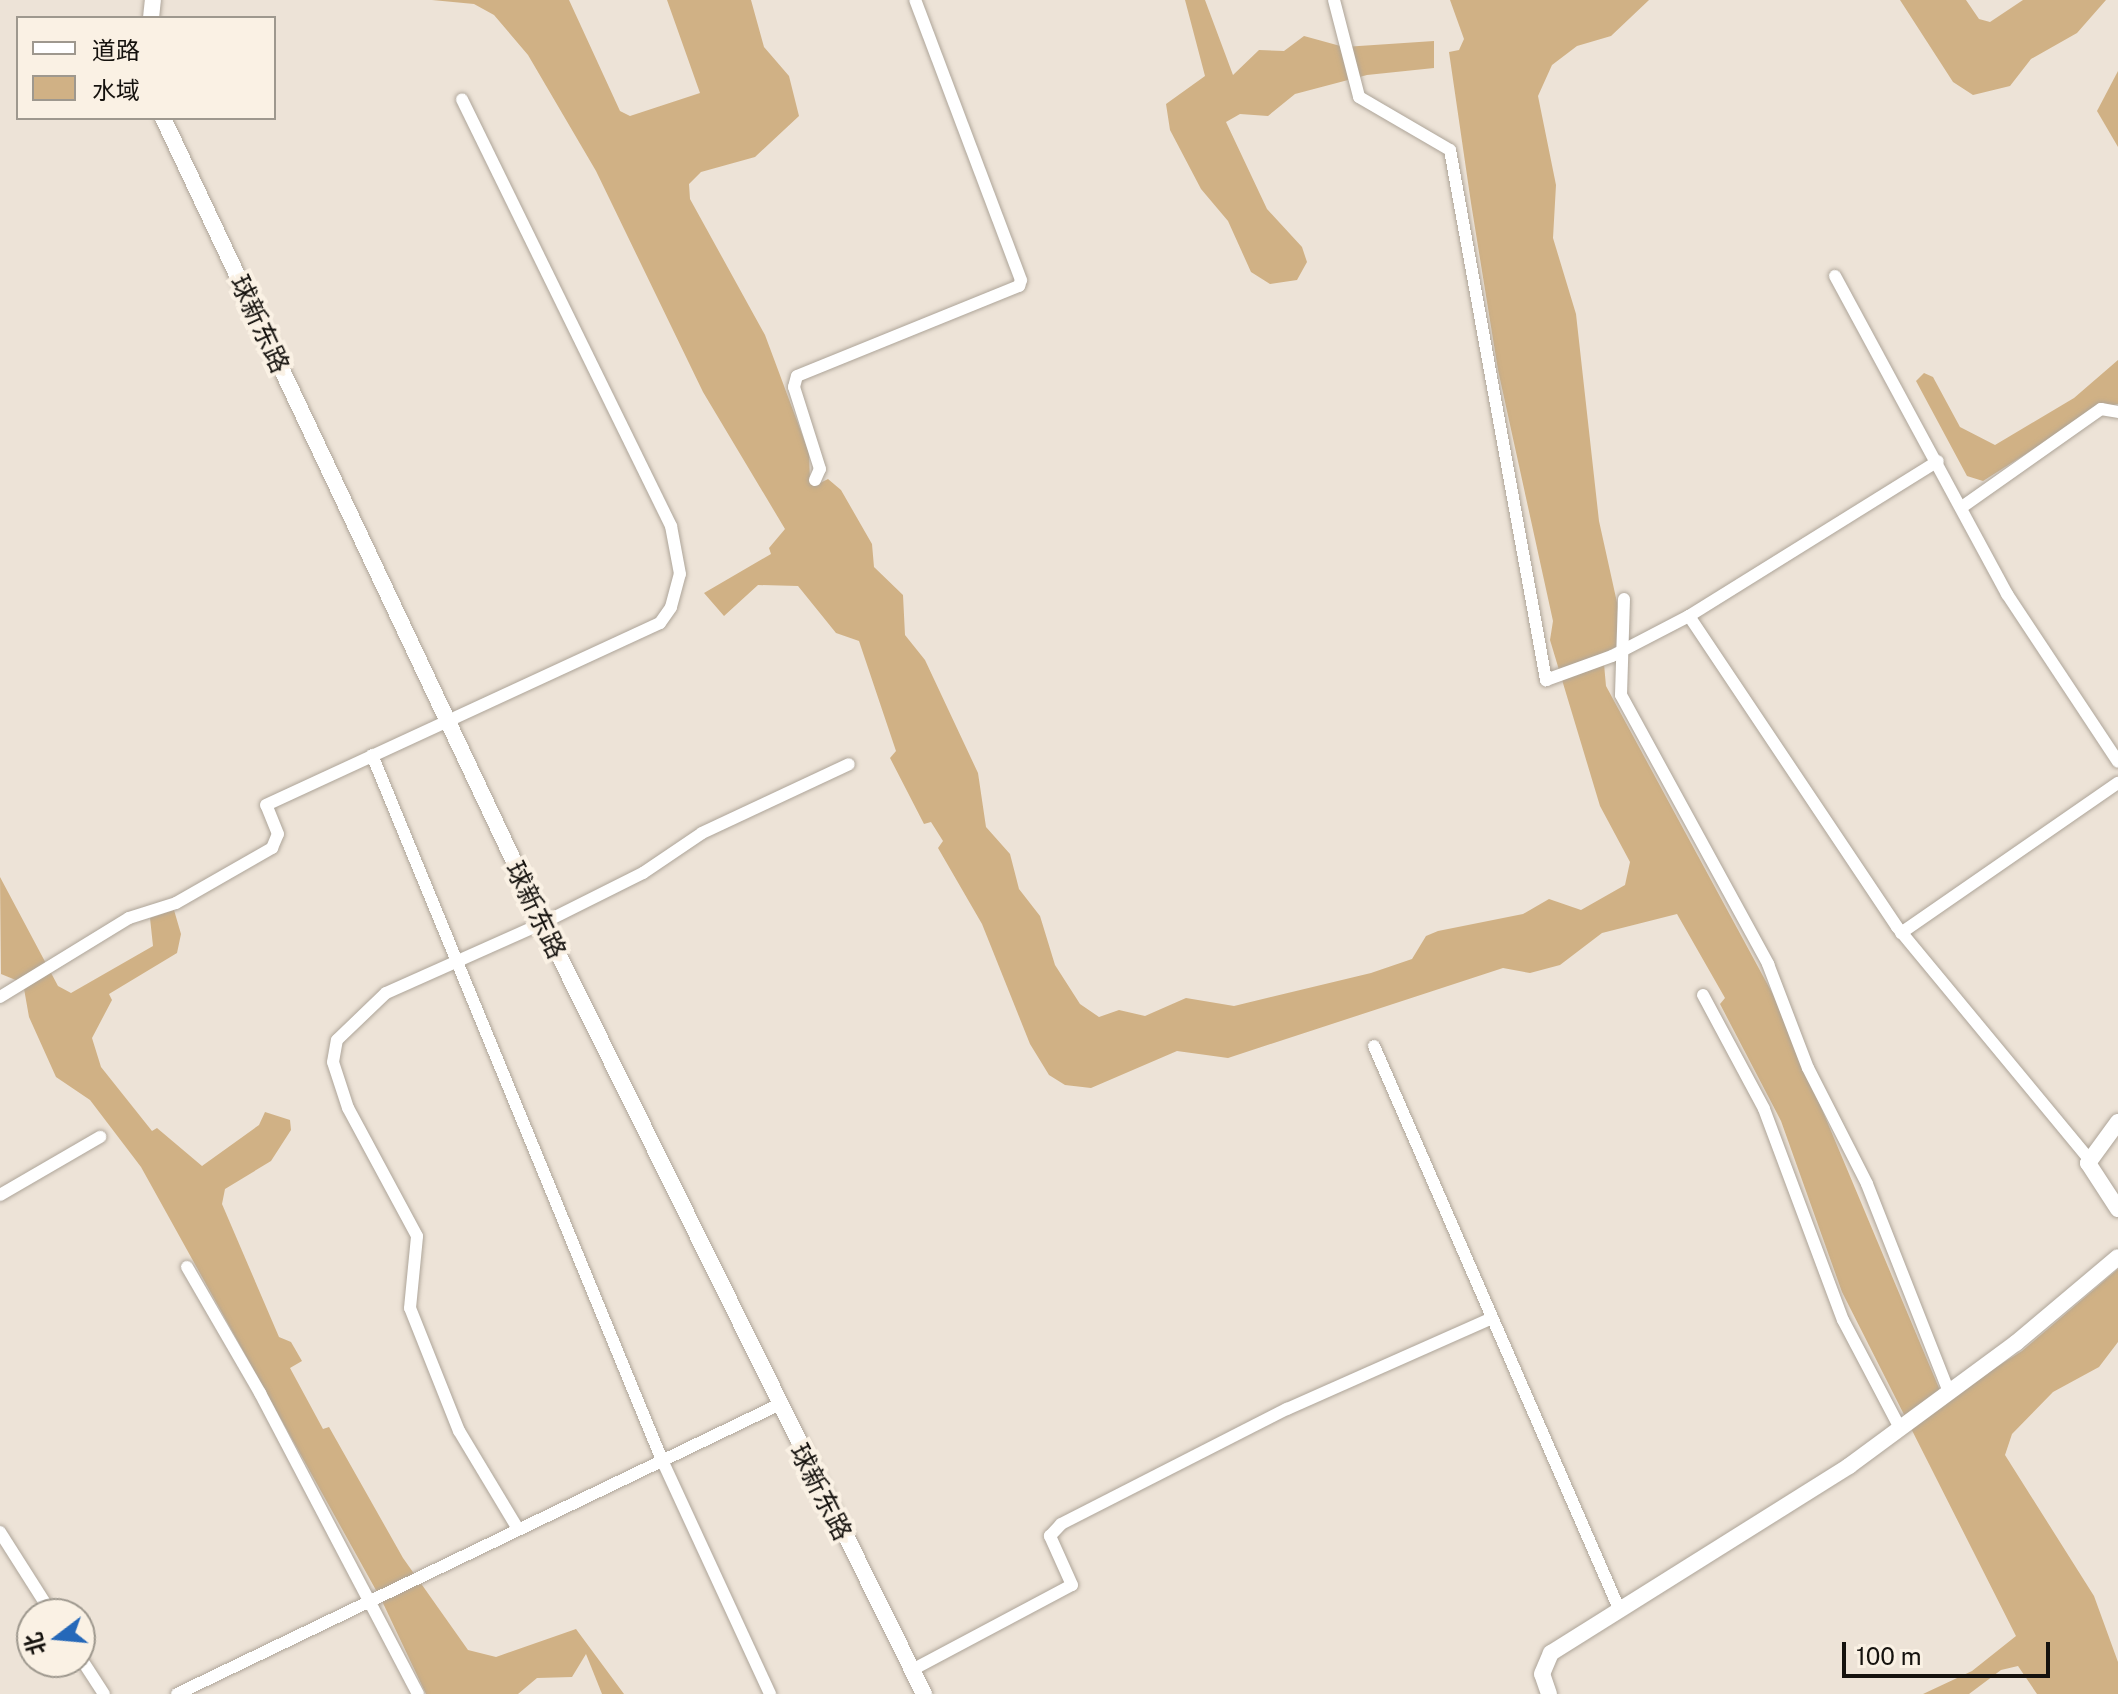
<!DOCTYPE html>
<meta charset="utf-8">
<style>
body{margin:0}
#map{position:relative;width:2118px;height:1694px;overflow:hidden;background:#ede3d7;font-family:"Public Sans","Noto Sans SC",sans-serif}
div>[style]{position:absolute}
.water>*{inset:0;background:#d0b185}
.roads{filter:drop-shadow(0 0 2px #aea599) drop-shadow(0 0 2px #aea599)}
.minor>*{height:12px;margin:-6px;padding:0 6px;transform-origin:6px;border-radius:6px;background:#fff}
.tertiary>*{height:16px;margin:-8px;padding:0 8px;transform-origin:8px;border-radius:8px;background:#fff}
span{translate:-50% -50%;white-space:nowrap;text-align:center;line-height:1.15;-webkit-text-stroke:8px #faf1e4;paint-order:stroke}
.street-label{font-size:26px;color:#15120e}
.legend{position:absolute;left:16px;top:16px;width:260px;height:104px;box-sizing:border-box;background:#faf1e4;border:2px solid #9e988e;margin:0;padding:10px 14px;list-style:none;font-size:24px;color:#15120e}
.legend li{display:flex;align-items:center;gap:16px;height:40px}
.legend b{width:40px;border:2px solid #9e988e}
.north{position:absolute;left:16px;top:1598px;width:80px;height:80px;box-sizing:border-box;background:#faf1e4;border:2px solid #9e988e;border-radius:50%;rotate:254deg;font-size:22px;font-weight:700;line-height:32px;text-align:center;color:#15120e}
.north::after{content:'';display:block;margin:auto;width:28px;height:36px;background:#2568b9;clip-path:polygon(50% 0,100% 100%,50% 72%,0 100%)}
.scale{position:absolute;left:1842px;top:1642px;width:208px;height:36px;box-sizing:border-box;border:4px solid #15120e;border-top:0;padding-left:10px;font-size:24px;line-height:28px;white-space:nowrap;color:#15120e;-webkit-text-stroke:6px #faf1e4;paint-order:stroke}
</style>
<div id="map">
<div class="water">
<i style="clip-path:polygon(432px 0,569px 0,620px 111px,630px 116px,700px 93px,667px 0,751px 0,764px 47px,789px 76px,799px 116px,755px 157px,701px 172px,689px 184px,690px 199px,765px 335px,809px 453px,810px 480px,816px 485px,828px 479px,841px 490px,872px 544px,874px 567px,903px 595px,905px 635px,925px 660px,978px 773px,986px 827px,1010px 854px,1019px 889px,1040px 916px,1055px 965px,1080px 1004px,1099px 1017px,1119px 1010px,1145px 1016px,1186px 998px,1234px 1006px,1371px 973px,1412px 959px,1426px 936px,1438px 931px,1523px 914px,1549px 899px,1581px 910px,1625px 885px,1630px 862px,1600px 806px,1550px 640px,1553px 621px,1498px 370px,1471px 203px,1449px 52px,1459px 50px,1464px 39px,1450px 0,1649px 0,1611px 36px,1577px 46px,1552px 65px,1538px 96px,1556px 185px,1553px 238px,1576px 314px,1599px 521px,1618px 607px,1616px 647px,1603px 653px,1606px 686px,1776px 1000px,1944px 1400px,2022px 1351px,2118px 1269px,2118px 1342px,2099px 1367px,2053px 1392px,2012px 1434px,2005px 1455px,2094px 1596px,2118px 1662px,2118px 1694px,2037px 1694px,2018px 1666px,2001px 1670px,1969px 1694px,1923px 1694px,1972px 1671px,2016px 1636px,1842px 1292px,1781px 1121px,1720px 1004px,1725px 998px,1677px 914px,1602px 933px,1560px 965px,1530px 973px,1503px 968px,1228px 1058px,1177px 1051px,1091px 1088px,1065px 1085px,1049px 1075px,1030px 1044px,982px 924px,938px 848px,943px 841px,931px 822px,924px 824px,890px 758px,896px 751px,859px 641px,836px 633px,798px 586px,758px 585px,724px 616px,704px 593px,771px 554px,769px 548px,785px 529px,703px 392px,596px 171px,528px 55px,494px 15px,474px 4px)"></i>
<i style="clip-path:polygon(1185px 0,1205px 0,1233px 75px,1259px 50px,1284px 51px,1304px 36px,1344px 47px,1434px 41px,1434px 68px,1367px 75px,1295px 94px,1268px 116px,1240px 114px,1226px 122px,1267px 209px,1302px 247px,1307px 262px,1297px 280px,1270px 284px,1251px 272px,1228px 221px,1201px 189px,1170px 130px,1166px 104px,1205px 76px)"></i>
<i style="clip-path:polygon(1900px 0,1966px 0,1979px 19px,1990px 22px,2023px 0,2106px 0,2077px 33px,2031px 59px,2010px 86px,1973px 95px,1953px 82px)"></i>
<i style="clip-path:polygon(2118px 71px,2118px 147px,2097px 111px)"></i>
<i style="clip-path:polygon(2118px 360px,2118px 404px,2098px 408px,1983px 481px,1967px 476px,1916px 381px,1924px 373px,1933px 377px,1960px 427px,1995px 445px,2074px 398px)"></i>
<i style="clip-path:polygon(0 877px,58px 986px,71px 993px,153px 946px,150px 918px,174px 910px,181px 934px,177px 953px,109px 994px,112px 1000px,92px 1038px,101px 1067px,152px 1131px,157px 1128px,202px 1166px,259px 1125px,265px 1112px,290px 1120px,291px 1130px,271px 1161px,225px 1189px,222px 1204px,279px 1337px,291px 1342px,302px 1361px,290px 1368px,323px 1429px,329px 1427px,403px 1558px,468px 1650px,496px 1657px,576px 1629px,624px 1694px,602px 1694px,586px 1654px,572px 1677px,537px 1678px,518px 1694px,426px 1694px,382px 1601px,141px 1167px,90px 1100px,56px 1077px,29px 1017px,23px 983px,1px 974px)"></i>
</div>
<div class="roads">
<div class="minor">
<i style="left:1334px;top:0;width:100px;rotate:75.5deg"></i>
<i style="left:1359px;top:97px;width:105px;rotate:30.2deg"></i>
<i style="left:1450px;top:150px;width:539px;rotate:79.73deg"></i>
<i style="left:1546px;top:680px;width:70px;rotate:-20deg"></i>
<i style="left:1612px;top:656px;width:87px;rotate:-27.5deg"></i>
<i style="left:1689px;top:616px;width:293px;rotate:-31.9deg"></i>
<i style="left:1835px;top:276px;width:362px;rotate:61.6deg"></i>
<i style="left:2007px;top:594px;width:201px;rotate:56.5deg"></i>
<i style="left:815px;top:480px;width:12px;rotate:-66deg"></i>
<i style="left:820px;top:469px;width:86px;rotate:-107.6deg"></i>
<i style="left:794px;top:387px;width:11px;rotate:-75deg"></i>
<i style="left:797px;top:376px;width:240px;rotate:-22.1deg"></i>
<i style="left:1019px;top:286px;width:6px;rotate:-72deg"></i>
<i style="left:1021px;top:280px;width:299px;rotate:-110.7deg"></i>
<i style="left:1962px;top:507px;width:170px;rotate:-35.2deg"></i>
<i style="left:2101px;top:409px;width:17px;rotate:10deg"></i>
<i style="left:1624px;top:599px;width:96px;rotate:91.8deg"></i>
<i style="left:1621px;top:695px;width:307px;rotate:61.3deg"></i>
<i style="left:1768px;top:964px;width:111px;rotate:69deg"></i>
<i style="left:1808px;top:1068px;width:130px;rotate:63deg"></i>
<i style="left:1867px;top:1184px;width:224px;rotate:68.5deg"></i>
<i style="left:1689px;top:616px;width:374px;rotate:56.2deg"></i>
<i style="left:1897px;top:927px;width:301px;rotate:50.4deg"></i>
<i style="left:372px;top:755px;width:762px;rotate:67.64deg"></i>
<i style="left:662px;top:1460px;width:258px;rotate:65.2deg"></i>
<i style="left:1901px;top:933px;width:264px;rotate:-34.7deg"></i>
<i style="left:1703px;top:995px;width:129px;rotate:61.8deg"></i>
<i style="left:1764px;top:1109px;width:225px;rotate:69.5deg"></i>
<i style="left:1843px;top:1320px;width:122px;rotate:62.2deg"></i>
<i style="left:0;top:997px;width:151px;rotate:-31.5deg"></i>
<i style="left:129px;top:918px;width:49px;rotate:-17.7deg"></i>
<i style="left:176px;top:903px;width:111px;rotate:-29.8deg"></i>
<i style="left:272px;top:848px;width:15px;rotate:-67deg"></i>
<i style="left:278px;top:834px;width:31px;rotate:-112deg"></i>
<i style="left:266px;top:805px;width:434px;rotate:-24.8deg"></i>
<i style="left:660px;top:623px;width:19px;rotate:-55deg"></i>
<i style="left:671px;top:607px;width:34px;rotate:-75deg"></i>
<i style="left:680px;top:574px;width:49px;rotate:-100.6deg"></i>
<i style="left:671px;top:526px;width:475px;rotate:-116.1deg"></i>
<i style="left:1374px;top:1046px;width:616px;rotate:66.47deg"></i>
<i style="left:0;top:1195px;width:116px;rotate:-30.1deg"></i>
<i style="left:187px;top:1267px;width:146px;rotate:59.9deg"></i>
<i style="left:260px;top:1393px;width:340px;rotate:62.3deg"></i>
<i style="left:518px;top:1529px;width:114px;rotate:-121deg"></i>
<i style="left:459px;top:1431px;width:132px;rotate:-111.7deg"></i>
<i style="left:410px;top:1308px;width:72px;rotate:-84.4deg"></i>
<i style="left:417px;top:1236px;width:145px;rotate:-118.3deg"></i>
<i style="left:348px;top:1108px;width:48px;rotate:-108.1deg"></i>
<i style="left:333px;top:1062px;width:22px;rotate:-80deg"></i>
<i style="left:337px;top:1040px;width:68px;rotate:-43.8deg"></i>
<i style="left:386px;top:993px;width:172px;rotate:-24deg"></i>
<i style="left:543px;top:923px;width:112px;rotate:-26.6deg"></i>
<i style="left:643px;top:873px;width:71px;rotate:-34.1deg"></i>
<i style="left:702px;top:833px;width:162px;rotate:-25.1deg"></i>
<i style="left:0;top:1532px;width:97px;rotate:57.6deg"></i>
<i style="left:80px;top:1657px;width:44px;rotate:57deg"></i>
<i style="left:912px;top:1670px;width:181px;rotate:-28deg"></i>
<i style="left:1072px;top:1585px;width:54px;rotate:-114.2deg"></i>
<i style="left:1050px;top:1536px;width:16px;rotate:-47deg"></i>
<i style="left:1061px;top:1524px;width:254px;rotate:-27deg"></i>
<i style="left:1287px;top:1409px;width:224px;rotate:-23.9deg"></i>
<i style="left:177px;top:1694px;width:667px;rotate:-25.68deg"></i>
</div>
<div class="tertiary">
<i style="left:151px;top:18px;width:18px;rotate:-84deg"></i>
<i style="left:163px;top:118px;width:890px;rotate:64.73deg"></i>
<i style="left:543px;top:923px;width:860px;rotate:63.7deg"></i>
<i style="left:2118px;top:1122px;width:51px;rotate:126.2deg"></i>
<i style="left:2088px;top:1163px;width:55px;rotate:56.9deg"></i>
<i style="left:1549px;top:1694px;width:21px;rotate:-109deg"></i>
<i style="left:1542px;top:1674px;width:23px;rotate:-67deg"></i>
<i style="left:1551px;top:1653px;width:352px;rotate:-32.1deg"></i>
<i style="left:1849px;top:1466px;width:207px;rotate:-36.4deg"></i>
<i style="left:2016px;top:1343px;width:133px;rotate:-40.1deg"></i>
</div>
</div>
<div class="street-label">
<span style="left:260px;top:324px;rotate:65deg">球新东路</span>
<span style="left:536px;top:910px;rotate:64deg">球新东路</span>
<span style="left:821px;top:1492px;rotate:63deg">球新东路</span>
</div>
<ul class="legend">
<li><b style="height:10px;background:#fff"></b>道路</li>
<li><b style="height:22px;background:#d0b185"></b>水域</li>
</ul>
<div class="north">北</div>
<div class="scale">100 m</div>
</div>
